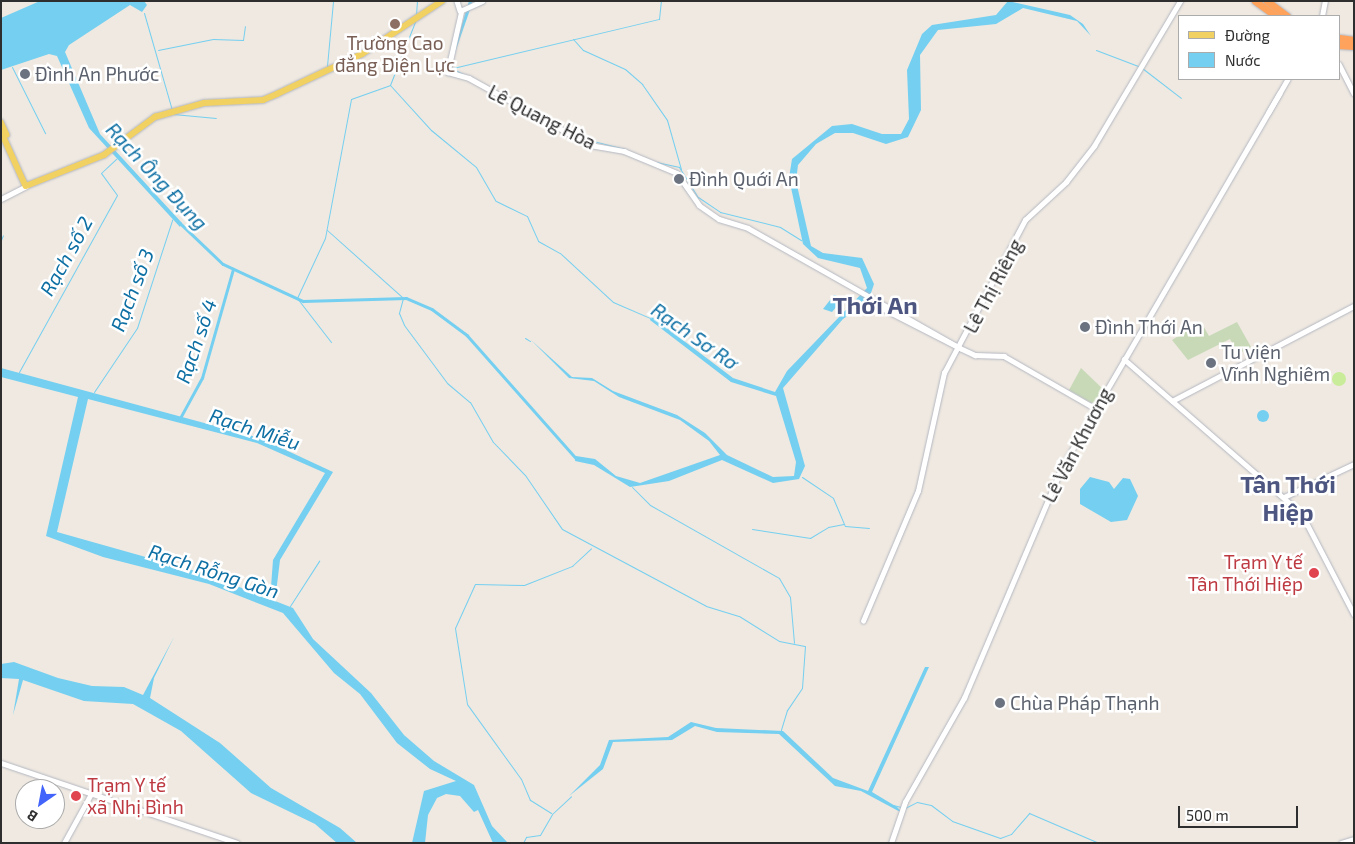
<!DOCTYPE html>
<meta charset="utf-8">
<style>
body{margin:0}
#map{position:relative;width:1355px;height:844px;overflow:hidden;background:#efe9e1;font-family:"Exo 2",sans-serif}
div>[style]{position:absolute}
.cemetery>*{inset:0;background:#c8d9b8}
.pitch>*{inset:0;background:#c9ec9a}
.round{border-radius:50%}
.water>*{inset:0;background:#75cff0}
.stream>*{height:1px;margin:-0.5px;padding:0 0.5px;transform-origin:0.5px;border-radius:0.5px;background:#75cff0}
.canal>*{height:2.5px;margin:-1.25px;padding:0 1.25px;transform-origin:1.25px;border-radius:1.25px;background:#75cff0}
.roads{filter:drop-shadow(0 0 1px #b4b7c1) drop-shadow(0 0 1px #b4b7c1)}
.secondary>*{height:4.5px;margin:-2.25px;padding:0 2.25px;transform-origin:2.25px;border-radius:2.25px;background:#fff}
.primary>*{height:5.5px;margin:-2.75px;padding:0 2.75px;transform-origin:2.75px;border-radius:2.75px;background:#f2d163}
.highway>*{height:7px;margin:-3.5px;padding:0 3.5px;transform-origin:3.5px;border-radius:3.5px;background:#ffa35c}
.dots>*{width:14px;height:14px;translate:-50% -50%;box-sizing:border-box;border:2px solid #fff;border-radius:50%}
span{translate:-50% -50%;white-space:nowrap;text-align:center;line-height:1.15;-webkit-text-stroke:5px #fff;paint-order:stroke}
.education-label{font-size:19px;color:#785e54}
.worship-label{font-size:19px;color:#5b616d}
.left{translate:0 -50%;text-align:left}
.street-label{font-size:19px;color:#2e2e2e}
.health-label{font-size:19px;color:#be3a42}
.right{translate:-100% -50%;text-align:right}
.water-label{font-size:20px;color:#0d6fa3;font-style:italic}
.district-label{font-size:24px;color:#4d5680;font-weight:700}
.frame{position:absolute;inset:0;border:2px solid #2e2e2e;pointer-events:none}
.legend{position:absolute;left:1178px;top:15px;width:162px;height:65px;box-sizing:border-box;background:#fff;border:1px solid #ababab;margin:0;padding:6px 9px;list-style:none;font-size:15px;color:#2e2e2e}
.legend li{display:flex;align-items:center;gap:10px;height:25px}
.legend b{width:25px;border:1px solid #ababab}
.north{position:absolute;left:15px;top:779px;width:50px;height:50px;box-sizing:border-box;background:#fff;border:1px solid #ababab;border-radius:50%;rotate:213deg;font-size:14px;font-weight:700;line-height:20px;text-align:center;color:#2e2e2e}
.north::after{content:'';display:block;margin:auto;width:18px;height:22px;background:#4264fb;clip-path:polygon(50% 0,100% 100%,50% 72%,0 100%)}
.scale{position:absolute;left:1178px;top:806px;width:120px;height:22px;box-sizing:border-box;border:2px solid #2e2e2e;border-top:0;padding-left:6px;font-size:15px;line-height:18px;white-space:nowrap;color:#2e2e2e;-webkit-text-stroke:4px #fff;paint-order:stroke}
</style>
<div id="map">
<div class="cemetery">
<i style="clip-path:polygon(1201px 322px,1209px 336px,1237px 322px,1251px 347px,1238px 354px,1230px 339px,1188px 360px,1172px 340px)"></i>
<i style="clip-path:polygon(1081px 368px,1104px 390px,1095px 405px,1069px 390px)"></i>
</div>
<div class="pitch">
<i class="round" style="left:1332px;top:372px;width:14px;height:14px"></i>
</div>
<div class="water">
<i style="clip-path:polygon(40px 1px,144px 1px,147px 5px,142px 12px,130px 5px,69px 45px,65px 52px,100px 134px,182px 223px,180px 227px,89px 128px,57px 56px,49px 54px,1px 70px,1px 18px)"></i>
<i style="clip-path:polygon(469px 1px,473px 1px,450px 67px,456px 44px)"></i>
<i style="clip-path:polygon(1008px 1px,1070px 15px,1083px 24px,1091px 36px,1077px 21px,1023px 8px,996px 24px,938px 30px,920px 55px,921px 110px,908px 137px,886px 144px,853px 133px,835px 133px,816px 144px,798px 165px,796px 181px,811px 246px,823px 253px,862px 258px,874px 284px,868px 302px,843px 319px,783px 388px,805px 466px,799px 479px,773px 483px,722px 460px,669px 481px,630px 487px,594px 465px,575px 461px,576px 456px,595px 459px,616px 476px,640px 483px,720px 455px,709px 441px,680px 420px,619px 397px,594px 381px,569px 378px,531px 340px,572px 377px,592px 378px,613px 391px,677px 415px,705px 433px,727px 455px,773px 477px,794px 476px,796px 462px,776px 396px,731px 382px,650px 320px,651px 316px,733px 378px,775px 392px,787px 371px,867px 288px,860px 268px,818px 258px,803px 244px,789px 178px,792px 159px,832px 126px,852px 124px,882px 134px,901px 134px,909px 119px,907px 70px,922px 34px,932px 25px,996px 15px)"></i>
<i style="clip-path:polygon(834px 295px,844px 298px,832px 312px,823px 309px)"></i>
<i style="clip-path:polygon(evenodd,1px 368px,260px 438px,333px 472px,280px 560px,275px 601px,293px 608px,313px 639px,371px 693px,404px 735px,434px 761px,474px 785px,492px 826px,508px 843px,493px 843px,478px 810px,474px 812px,460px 796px,446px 794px,437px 798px,428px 815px,425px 843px,412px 843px,424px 791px,456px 781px,430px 769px,397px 743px,360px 694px,334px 673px,283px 613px,209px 584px,103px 557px,46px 536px,78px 397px,1px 377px,1px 368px,88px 399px,257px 443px,325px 473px,273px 560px,270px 600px,213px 576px,57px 532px,88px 399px)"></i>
<i class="round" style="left:1257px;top:410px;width:12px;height:12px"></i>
<i style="clip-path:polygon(1090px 477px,1109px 482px,1114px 489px,1123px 478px,1130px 479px,1138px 496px,1127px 520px,1111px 522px,1080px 504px,1080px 489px)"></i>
<i style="clip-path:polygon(174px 637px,154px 678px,150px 698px,220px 743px,271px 788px,340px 828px,357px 843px,337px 843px,315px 824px,251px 793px,181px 731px,133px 704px,84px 701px,23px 680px,13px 715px,19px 679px,1px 678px,1px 664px,14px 662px,58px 678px,92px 686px,124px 687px,143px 695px)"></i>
<i style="clip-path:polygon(925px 667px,929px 667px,872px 792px,897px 807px,904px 814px,861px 791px,835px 786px,779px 734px,717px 732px,695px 726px,672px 740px,613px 742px,603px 769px,569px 796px,600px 765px,609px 740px,668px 737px,691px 722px,716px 728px,783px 731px,833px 778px,868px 791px)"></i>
</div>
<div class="stream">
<i style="left:144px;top:13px;width:101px;rotate:73.9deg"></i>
<i style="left:416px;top:15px;width:14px;rotate:-86deg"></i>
<i style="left:573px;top:39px;width:15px;rotate:48deg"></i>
<i style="left:583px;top:50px;width:46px;rotate:24.3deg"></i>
<i style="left:625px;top:69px;width:23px;rotate:41deg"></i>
<i style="left:642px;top:84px;width:44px;rotate:55.2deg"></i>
<i style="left:667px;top:120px;width:51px;rotate:74.1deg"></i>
<i style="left:158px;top:50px;width:56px;rotate:-11.3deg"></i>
<i style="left:213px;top:39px;width:30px;rotate:2deg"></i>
<i style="left:243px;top:40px;width:14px;rotate:-82deg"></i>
<i style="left:1096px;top:50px;width:45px;rotate:20.9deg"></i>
<i style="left:327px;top:66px;width:65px;rotate:-84.7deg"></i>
<i style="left:12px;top:67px;width:74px;rotate:63.4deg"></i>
<i style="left:453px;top:68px;width:212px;rotate:-13.4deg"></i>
<i style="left:659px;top:19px;width:18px;rotate:-84deg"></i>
<i style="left:1142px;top:68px;width:49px;rotate:37.6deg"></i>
<i style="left:453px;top:69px;width:13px;rotate:27deg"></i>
<i style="left:390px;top:85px;width:61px;rotate:47.7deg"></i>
<i style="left:431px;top:130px;width:58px;rotate:39.4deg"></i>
<i style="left:476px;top:167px;width:39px;rotate:60deg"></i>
<i style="left:496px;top:201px;width:34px;rotate:26deg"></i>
<i style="left:527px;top:216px;width:27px;rotate:66deg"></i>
<i style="left:538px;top:241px;width:25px;rotate:29deg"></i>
<i style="left:560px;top:253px;width:72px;rotate:42.8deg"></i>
<i style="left:613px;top:302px;width:40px;rotate:23.4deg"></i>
<i style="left:173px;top:114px;width:43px;rotate:5.3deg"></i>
<i style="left:581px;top:138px;width:45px;rotate:14deg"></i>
<i style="left:656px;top:162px;width:24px;rotate:12deg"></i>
<i style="left:679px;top:167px;width:36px;rotate:58deg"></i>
<i style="left:698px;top:197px;width:27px;rotate:34deg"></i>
<i style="left:720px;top:212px;width:62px;rotate:14deg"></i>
<i style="left:780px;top:227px;width:25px;rotate:32deg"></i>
<i style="left:327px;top:230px;width:102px;rotate:41.8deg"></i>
<i style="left:403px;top:298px;width:16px;rotate:105deg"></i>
<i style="left:399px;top:313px;width:13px;rotate:67deg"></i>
<i style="left:404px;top:325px;width:72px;rotate:53.4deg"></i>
<i style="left:447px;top:383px;width:30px;rotate:40deg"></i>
<i style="left:470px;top:402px;width:46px;rotate:60.1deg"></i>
<i style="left:493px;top:442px;width:46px;rotate:45.9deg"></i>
<i style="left:525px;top:475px;width:65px;rotate:55.6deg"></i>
<i style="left:562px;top:529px;width:163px;rotate:28.1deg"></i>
<i style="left:706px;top:606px;width:34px;rotate:17deg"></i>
<i style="left:739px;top:616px;width:47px;rotate:32deg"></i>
<i style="left:779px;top:641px;width:26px;rotate:11deg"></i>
<i style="left:805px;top:646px;width:42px;rotate:94.1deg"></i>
<i style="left:802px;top:688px;width:27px;rotate:124deg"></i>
<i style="left:787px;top:710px;width:21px;rotate:107deg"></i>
<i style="left:1px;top:240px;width:5px;rotate:-68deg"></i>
<i style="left:525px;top:338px;width:6px;rotate:31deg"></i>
<i style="left:331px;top:342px;width:56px;rotate:-127.7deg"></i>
<i style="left:297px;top:298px;width:66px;rotate:-65deg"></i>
<i style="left:325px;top:238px;width:141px;rotate:-79.4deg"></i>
<i style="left:351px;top:99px;width:41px;rotate:-19.7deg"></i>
<i style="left:390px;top:85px;width:68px;rotate:-68.4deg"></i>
<i style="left:19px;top:372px;width:202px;rotate:-61deg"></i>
<i style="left:117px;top:195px;width:27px;rotate:-126deg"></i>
<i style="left:101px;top:173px;width:21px;rotate:-43deg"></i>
<i style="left:94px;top:392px;width:77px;rotate:-56.1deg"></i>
<i style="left:137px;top:328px;width:114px;rotate:-72deg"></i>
<i style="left:802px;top:477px;width:37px;rotate:34deg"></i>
<i style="left:833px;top:498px;width:30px;rotate:67deg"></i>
<i style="left:845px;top:526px;width:24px;rotate:5deg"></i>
<i style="left:632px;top:487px;width:25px;rotate:45deg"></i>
<i style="left:650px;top:505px;width:148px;rotate:29.5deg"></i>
<i style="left:779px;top:578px;width:22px;rotate:60deg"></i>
<i style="left:790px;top:597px;width:46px;rotate:85deg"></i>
<i style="left:752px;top:529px;width:59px;rotate:8.8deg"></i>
<i style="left:810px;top:538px;width:21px;rotate:-31deg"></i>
<i style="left:828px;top:527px;width:16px;rotate:-11deg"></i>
<i style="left:290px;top:606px;width:54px;rotate:-57.2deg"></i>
<i style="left:893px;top:805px;width:8px;rotate:14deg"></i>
<i style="left:905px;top:808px;width:13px;rotate:-27deg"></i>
<i style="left:917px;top:802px;width:14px;rotate:12deg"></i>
<i style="left:931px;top:805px;width:26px;rotate:37deg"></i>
<i style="left:952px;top:821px;width:51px;rotate:19.5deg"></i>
<i style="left:1000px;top:838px;width:12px;rotate:-20deg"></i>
<i style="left:1011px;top:834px;width:28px;rotate:-49deg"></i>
<i style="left:1029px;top:813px;width:76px;rotate:23.2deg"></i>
<i style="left:551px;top:813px;width:25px;rotate:-148deg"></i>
<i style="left:530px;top:800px;width:23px;rotate:-113deg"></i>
<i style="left:521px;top:779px;width:92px;rotate:-125.8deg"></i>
<i style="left:467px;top:704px;width:77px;rotate:-99deg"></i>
<i style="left:455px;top:628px;width:48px;rotate:-65.6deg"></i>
<i style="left:475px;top:584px;width:49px;rotate:1.2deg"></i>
<i style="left:524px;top:585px;width:52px;rotate:-21.6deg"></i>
<i style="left:572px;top:566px;width:26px;rotate:-43deg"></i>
<i style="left:523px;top:843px;width:7px;rotate:-63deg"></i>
<i style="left:526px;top:837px;width:14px;rotate:-8deg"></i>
<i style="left:540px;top:835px;width:24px;rotate:-60deg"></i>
<i style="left:552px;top:814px;width:26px;rotate:-43deg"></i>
</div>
<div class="canal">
<i style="left:180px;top:223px;width:59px;rotate:43.6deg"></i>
<i style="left:223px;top:264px;width:88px;rotate:24.8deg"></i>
<i style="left:303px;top:301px;width:103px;rotate:-1.7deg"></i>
<i style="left:406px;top:298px;width:28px;rotate:23deg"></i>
<i style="left:432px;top:309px;width:44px;rotate:36.6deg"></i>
<i style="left:467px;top:335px;width:164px;rotate:48.5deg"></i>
<i style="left:179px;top:420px;width:48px;rotate:-61.3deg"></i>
<i style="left:202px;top:378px;width:113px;rotate:-74.1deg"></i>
</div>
<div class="roads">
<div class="secondary">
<i style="left:457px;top:1px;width:10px;rotate:73deg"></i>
<i style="left:460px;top:11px;width:24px;rotate:-24deg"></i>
<i style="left:462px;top:10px;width:64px;rotate:102.7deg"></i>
<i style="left:448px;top:72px;width:22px;rotate:16deg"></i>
<i style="left:469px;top:78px;width:138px;rotate:29deg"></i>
<i style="left:590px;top:145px;width:35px;rotate:10deg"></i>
<i style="left:624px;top:151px;width:57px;rotate:22.5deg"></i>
<i style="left:677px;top:173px;width:39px;rotate:55deg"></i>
<i style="left:699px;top:205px;width:24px;rotate:35deg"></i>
<i style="left:719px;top:219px;width:30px;rotate:17deg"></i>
<i style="left:748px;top:228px;width:244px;rotate:29.5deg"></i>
<i style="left:960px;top:348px;width:17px;rotate:25deg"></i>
<i style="left:975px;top:355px;width:29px;rotate:2deg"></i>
<i style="left:1004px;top:356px;width:106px;rotate:29.9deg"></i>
<i style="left:1322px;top:16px;width:15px;rotate:-79deg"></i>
<i style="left:1339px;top:64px;width:33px;rotate:63deg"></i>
<i style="left:1268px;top:113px;width:39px;rotate:-60deg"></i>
<i style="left:1px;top:199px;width:28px;rotate:-27deg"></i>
<i style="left:880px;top:307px;width:88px;rotate:27.1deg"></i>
<i style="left:1124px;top:359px;width:236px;rotate:41deg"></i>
<i style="left:1302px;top:514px;width:113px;rotate:62.5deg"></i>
<i style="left:1172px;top:401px;width:205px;rotate:-27.6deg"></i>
<i style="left:1284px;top:497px;width:77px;rotate:-25.2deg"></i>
<i style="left:863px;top:621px;width:141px;rotate:-67.1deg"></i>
<i style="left:918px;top:491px;width:121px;rotate:-77.6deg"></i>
<i style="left:944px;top:373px;width:173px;rotate:-62.1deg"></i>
<i style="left:1025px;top:220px;width:56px;rotate:-42.8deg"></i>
<i style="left:1066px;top:182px;width:46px;rotate:-52.1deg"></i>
<i style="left:1094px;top:146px;width:169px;rotate:-59.3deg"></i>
<i style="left:1px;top:763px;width:249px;rotate:18.7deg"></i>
<i style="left:64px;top:843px;width:58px;rotate:-61.2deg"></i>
<i style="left:891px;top:843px;width:43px;rotate:-71.1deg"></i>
<i style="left:905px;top:802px;width:120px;rotate:-60.4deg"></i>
<i style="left:964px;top:698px;width:251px;rotate:-67deg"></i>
<i style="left:1062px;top:467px;width:432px;rotate:-59.8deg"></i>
<i style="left:1341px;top:843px;width:14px;rotate:-17deg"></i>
</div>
<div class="primary">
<i style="left:1px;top:122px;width:14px;rotate:65deg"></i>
<i style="left:1px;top:131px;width:60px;rotate:65.6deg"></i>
<i style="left:26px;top:186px;width:84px;rotate:-21.7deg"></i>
<i style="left:104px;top:155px;width:64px;rotate:-36.7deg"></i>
<i style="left:155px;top:117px;width:51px;rotate:-15.9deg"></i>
<i style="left:204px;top:103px;width:59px;rotate:-2.9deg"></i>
<i style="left:263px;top:100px;width:15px;rotate:-23deg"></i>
<i style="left:277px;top:94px;width:94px;rotate:-25.2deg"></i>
<i style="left:362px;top:54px;width:96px;rotate:-33.5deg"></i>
</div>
<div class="highway">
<i style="left:1255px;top:1px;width:26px;rotate:36deg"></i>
<i style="left:1267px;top:1px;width:25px;rotate:37deg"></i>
<i style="left:1339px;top:38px;width:15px;rotate:8deg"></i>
<i style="left:1339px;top:45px;width:15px;rotate:4deg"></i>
</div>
</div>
<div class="dots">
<i style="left:395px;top:24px;background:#8d6e63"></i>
<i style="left:25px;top:74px;background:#6b7280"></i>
<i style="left:679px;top:179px;background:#6b7280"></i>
<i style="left:1085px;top:327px;background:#6b7280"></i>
<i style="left:1211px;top:363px;background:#6b7280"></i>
<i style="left:1314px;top:573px;background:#e0444e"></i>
<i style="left:1000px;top:703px;background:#6b7280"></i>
<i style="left:76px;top:796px;background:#e0444e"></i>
</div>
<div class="education-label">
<span style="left:395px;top:54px">Trường Cao<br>đẳng Điện Lực</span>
</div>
<div class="worship-label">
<span class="left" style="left:35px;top:74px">Đình An Phước</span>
<span class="left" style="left:689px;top:179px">Đình Quới An</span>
<span class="left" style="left:1095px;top:327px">Đình Thới An</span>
<span class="left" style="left:1221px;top:363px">Tu viện<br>Vĩnh Nghiêm</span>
<span class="left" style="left:1010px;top:703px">Chùa Pháp Thạnh</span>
</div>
<div class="street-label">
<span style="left:542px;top:117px;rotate:27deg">Lê Quang Hòa</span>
<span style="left:993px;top:286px;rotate:-62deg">Lê Thị Riêng</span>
<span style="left:1077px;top:445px;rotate:-62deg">Lê Văn Khương</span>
</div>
<div class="health-label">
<span class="right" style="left:1303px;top:573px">Trạm Y tế<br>Tân Thới Hiệp</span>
<span class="left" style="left:87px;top:796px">Trạm Y tế<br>xã Nhị Bình</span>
</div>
<div class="water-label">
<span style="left:157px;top:176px;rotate:47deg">Rạch Ông Đụng</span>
<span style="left:66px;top:256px;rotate:-61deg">Rạch số 2</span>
<span style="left:132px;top:290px;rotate:-69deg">Rạch số 3</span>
<span style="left:695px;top:336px;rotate:35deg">Rạch Sơ Rơ</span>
<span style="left:196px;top:341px;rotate:-71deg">Rạch số 4</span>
<span style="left:255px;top:429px;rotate:18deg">Rạch Miễu</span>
<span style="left:214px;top:571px;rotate:18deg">Rạch Rỗng Gòn</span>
</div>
<div class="district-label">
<span style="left:875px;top:305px">Thới An</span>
<span style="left:1288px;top:498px">Tân Thới<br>Hiệp</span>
</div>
<div class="frame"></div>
<ul class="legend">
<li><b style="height:6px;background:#f2d163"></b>Đường</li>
<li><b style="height:14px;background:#75cff0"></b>Nước</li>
</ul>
<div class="north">B</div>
<div class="scale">500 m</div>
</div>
